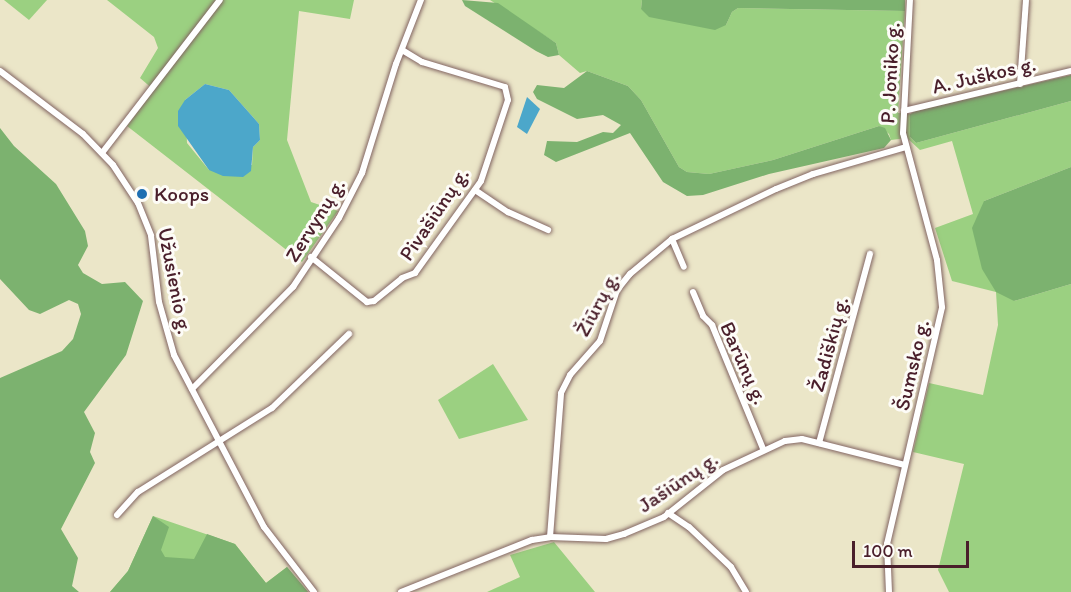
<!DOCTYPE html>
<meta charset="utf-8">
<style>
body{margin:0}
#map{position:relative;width:1071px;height:592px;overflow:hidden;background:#ebe6c8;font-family:Itim,sans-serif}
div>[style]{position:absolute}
.green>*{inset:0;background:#9bd081}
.forest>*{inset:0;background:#7cb26f}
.water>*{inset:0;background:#4ca7ca}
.roads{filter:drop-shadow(0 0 2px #826562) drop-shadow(0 0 2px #826562)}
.minor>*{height:6px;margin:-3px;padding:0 3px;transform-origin:3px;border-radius:3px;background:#fff}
.dots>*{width:16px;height:16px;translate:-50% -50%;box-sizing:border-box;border:3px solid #fdfcf7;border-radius:50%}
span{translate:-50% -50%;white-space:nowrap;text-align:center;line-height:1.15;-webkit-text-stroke:6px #fdfcf7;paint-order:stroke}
.street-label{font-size:21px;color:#4a1f2b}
.poi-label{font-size:21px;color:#4a1f2b}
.left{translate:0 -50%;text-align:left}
.scale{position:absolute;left:852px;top:541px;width:117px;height:27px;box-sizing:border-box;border:3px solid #4a1f2b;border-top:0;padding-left:8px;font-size:18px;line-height:21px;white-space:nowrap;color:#4a1f2b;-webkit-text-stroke:4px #fdfcf7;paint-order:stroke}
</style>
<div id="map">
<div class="green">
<i style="clip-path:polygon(4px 0,47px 0,29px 20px)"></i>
<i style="clip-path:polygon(evenodd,107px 0,354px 0,350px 19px,299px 11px,287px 140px,311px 202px,338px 211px,302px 262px,127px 126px,154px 90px,140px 78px,158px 48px,154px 37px,107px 0,205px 84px,229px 90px,259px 124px,260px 140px,253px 147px,252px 165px,209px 170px,187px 143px,185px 100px,205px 84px)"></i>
<i style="clip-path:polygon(490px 0,642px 0,641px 9px,726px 25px,732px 12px,738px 8px,905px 11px,898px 113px,910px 114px,910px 137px,916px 143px,1071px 101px,1071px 167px,984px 201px,1014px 301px,1071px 284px,1071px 592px,949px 592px,938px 570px,964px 464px,913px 452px,929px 383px,983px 395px,998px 325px,996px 292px,952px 281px,935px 228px,973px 214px,952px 141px,920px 150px,907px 138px,891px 140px,889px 134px,879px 126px,773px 160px,709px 174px,687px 172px,679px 167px,641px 100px,628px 86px,587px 71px,580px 73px,559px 55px,556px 43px)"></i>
<i style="clip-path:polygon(493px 364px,528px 420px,459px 439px,438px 400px)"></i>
<i style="clip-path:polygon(153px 516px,235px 544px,266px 583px,287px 567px,308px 592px,110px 592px,128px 571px)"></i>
<i style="clip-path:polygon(554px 542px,595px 592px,487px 592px,520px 577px,510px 555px)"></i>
</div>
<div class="forest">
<i style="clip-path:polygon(462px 0,498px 3px,556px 43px,559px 55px,548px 57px,536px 51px,465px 6px)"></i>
<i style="clip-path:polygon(642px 0,905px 0,905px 11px,738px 8px,732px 12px,726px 25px,715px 30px,649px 17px,641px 9px)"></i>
<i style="clip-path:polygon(587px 71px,628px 86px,641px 100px,679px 167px,687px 172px,709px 174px,773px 160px,879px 126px,885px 128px,891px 140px,884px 148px,769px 174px,703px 195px,687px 196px,663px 182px,630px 133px,556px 162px,544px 155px,547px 141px,577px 142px,603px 132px,613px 133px,621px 125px,603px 115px,577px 119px,537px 99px,533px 92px,537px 85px,564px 88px)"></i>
<i style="clip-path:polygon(1071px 75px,1071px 101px,916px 143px,910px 137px,910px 114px,915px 111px)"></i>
<i style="clip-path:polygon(0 128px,14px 146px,56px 184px,85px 231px,88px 246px,78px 265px,83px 273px,102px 284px,125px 282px,143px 301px,126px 355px,84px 412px,95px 433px,90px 452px,95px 463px,61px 529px,78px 558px,72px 586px,79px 592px,0 592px,0 378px,62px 351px,73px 339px,81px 314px,78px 304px,69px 300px,40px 314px,29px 310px,0 279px)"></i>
<i style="clip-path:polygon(1071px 167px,1071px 284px,1014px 301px,996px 292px,982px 269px,972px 228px,984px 201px)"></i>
<i style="clip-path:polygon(153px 516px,169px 527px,161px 550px,165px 557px,194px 559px,207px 534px,235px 544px,266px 583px,287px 567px,308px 592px,110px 592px,128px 571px)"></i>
</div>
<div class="water">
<i style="clip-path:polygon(205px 84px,229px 90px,259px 124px,260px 140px,253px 147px,251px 171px,243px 177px,223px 176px,209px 170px,178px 126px,178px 111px,185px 100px)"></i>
<i style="clip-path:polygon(527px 97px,540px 109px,527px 134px,517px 127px)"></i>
</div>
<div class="roads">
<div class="minor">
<i style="left:0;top:71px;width:104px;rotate:37.2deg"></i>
<i style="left:83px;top:134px;width:43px;rotate:45.9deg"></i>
<i style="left:113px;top:165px;width:45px;rotate:56.7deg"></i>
<i style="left:138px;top:203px;width:35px;rotate:68deg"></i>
<i style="left:151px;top:236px;width:66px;rotate:83.1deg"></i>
<i style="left:159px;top:302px;width:55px;rotate:74.2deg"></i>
<i style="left:174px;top:355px;width:194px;rotate:62.4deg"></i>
<i style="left:264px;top:527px;width:82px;rotate:52.4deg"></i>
<i style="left:1020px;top:84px;width:84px;rotate:-85.9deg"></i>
<i style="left:904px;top:111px;width:172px;rotate:-13.5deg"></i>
<i style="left:102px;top:153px;width:193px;rotate:-52.4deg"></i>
<i style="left:475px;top:190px;width:40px;rotate:34deg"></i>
<i style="left:508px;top:212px;width:44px;rotate:24.2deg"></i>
<i style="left:672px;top:239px;width:30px;rotate:67deg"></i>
<i style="left:311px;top:257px;width:72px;rotate:38.8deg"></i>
<i style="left:367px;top:302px;width:7px;rotate:-8deg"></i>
<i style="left:374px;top:301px;width:36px;rotate:-39deg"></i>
<i style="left:402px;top:278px;width:14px;rotate:-21deg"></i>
<i style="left:415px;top:273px;width:113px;rotate:-54.3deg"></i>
<i style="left:481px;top:181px;width:85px;rotate:-71.6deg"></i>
<i style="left:508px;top:100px;width:13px;rotate:-103deg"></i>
<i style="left:505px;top:87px;width:87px;rotate:-163.2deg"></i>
<i style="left:422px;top:62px;width:23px;rotate:-149deg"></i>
<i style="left:693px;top:292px;width:26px;rotate:67deg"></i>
<i style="left:703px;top:316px;width:13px;rotate:45deg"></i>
<i style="left:712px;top:325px;width:134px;rotate:67.6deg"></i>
<i style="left:192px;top:389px;width:144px;rotate:-45.3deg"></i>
<i style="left:293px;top:287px;width:83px;rotate:-56.3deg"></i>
<i style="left:339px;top:218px;width:51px;rotate:-62.9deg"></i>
<i style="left:362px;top:173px;width:114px;rotate:-72.7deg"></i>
<i style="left:396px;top:64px;width:69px;rotate:-68.7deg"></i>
<i style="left:819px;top:443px;width:196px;rotate:-74.9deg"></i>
<i style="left:668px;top:513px;width:25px;rotate:34deg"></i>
<i style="left:689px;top:527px;width:58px;rotate:43.6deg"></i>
<i style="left:731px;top:567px;width:29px;rotate:59deg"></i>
<i style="left:117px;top:515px;width:31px;rotate:-48deg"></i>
<i style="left:138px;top:492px;width:158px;rotate:-32.1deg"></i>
<i style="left:272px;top:408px;width:107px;rotate:-43.9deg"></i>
<i style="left:550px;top:537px;width:144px;rotate:-85.6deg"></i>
<i style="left:561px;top:393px;width:20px;rotate:-63deg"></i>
<i style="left:570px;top:375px;width:45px;rotate:-48.6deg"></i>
<i style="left:600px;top:341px;width:54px;rotate:-71.6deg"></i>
<i style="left:617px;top:290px;width:21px;rotate:-51deg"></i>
<i style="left:630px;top:274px;width:55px;rotate:-39.8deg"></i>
<i style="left:672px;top:239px;width:115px;rotate:-25.7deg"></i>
<i style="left:776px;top:189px;width:40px;rotate:-22deg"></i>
<i style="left:813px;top:174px;width:97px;rotate:-16.2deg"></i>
<i style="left:401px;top:592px;width:141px;rotate:-21.7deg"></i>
<i style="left:532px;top:540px;width:18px;rotate:-9deg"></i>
<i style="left:550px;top:537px;width:56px;rotate:2deg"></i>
<i style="left:606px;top:539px;width:19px;rotate:-16deg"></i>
<i style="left:624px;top:534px;width:43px;rotate:-23deg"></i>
<i style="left:664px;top:517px;width:75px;rotate:-38.5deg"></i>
<i style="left:723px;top:470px;width:68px;rotate:-25.1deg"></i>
<i style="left:785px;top:441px;width:17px;rotate:-7deg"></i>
<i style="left:802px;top:439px;width:106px;rotate:14.2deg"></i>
<i style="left:889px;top:592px;width:48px;rotate:-92.4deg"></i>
<i style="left:887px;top:544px;width:243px;rotate:-76.9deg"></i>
<i style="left:942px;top:307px;width:47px;rotate:-96.1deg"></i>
<i style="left:937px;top:260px;width:131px;rotate:-105deg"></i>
<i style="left:903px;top:133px;width:133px;rotate:-87deg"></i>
</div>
</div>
<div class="dots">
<i style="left:142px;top:194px;background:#1f6fb2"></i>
</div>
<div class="street-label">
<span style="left:890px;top:73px;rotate:-87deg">P. Joniko g.</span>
<span style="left:984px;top:75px;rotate:-13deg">A. Juškos g.</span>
<span style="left:434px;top:214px;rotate:-56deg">Pivašiūnų g.</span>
<span style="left:315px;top:220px;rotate:-58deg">Zervynų g.</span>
<span style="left:175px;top:281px;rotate:79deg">Užusienio g.</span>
<span style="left:597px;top:304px;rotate:-62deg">Žiūrų g.</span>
<span style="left:829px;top:344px;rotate:-75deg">Žadiškių g.</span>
<span style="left:744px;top:363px;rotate:66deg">Barūnų g.</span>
<span style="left:912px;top:365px;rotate:-77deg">Šumsko g.</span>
<span style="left:678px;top:482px;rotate:-34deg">Jašiūnų g.</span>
</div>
<div class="poi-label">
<span class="left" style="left:154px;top:194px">Koops</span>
</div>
<div class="scale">100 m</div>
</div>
